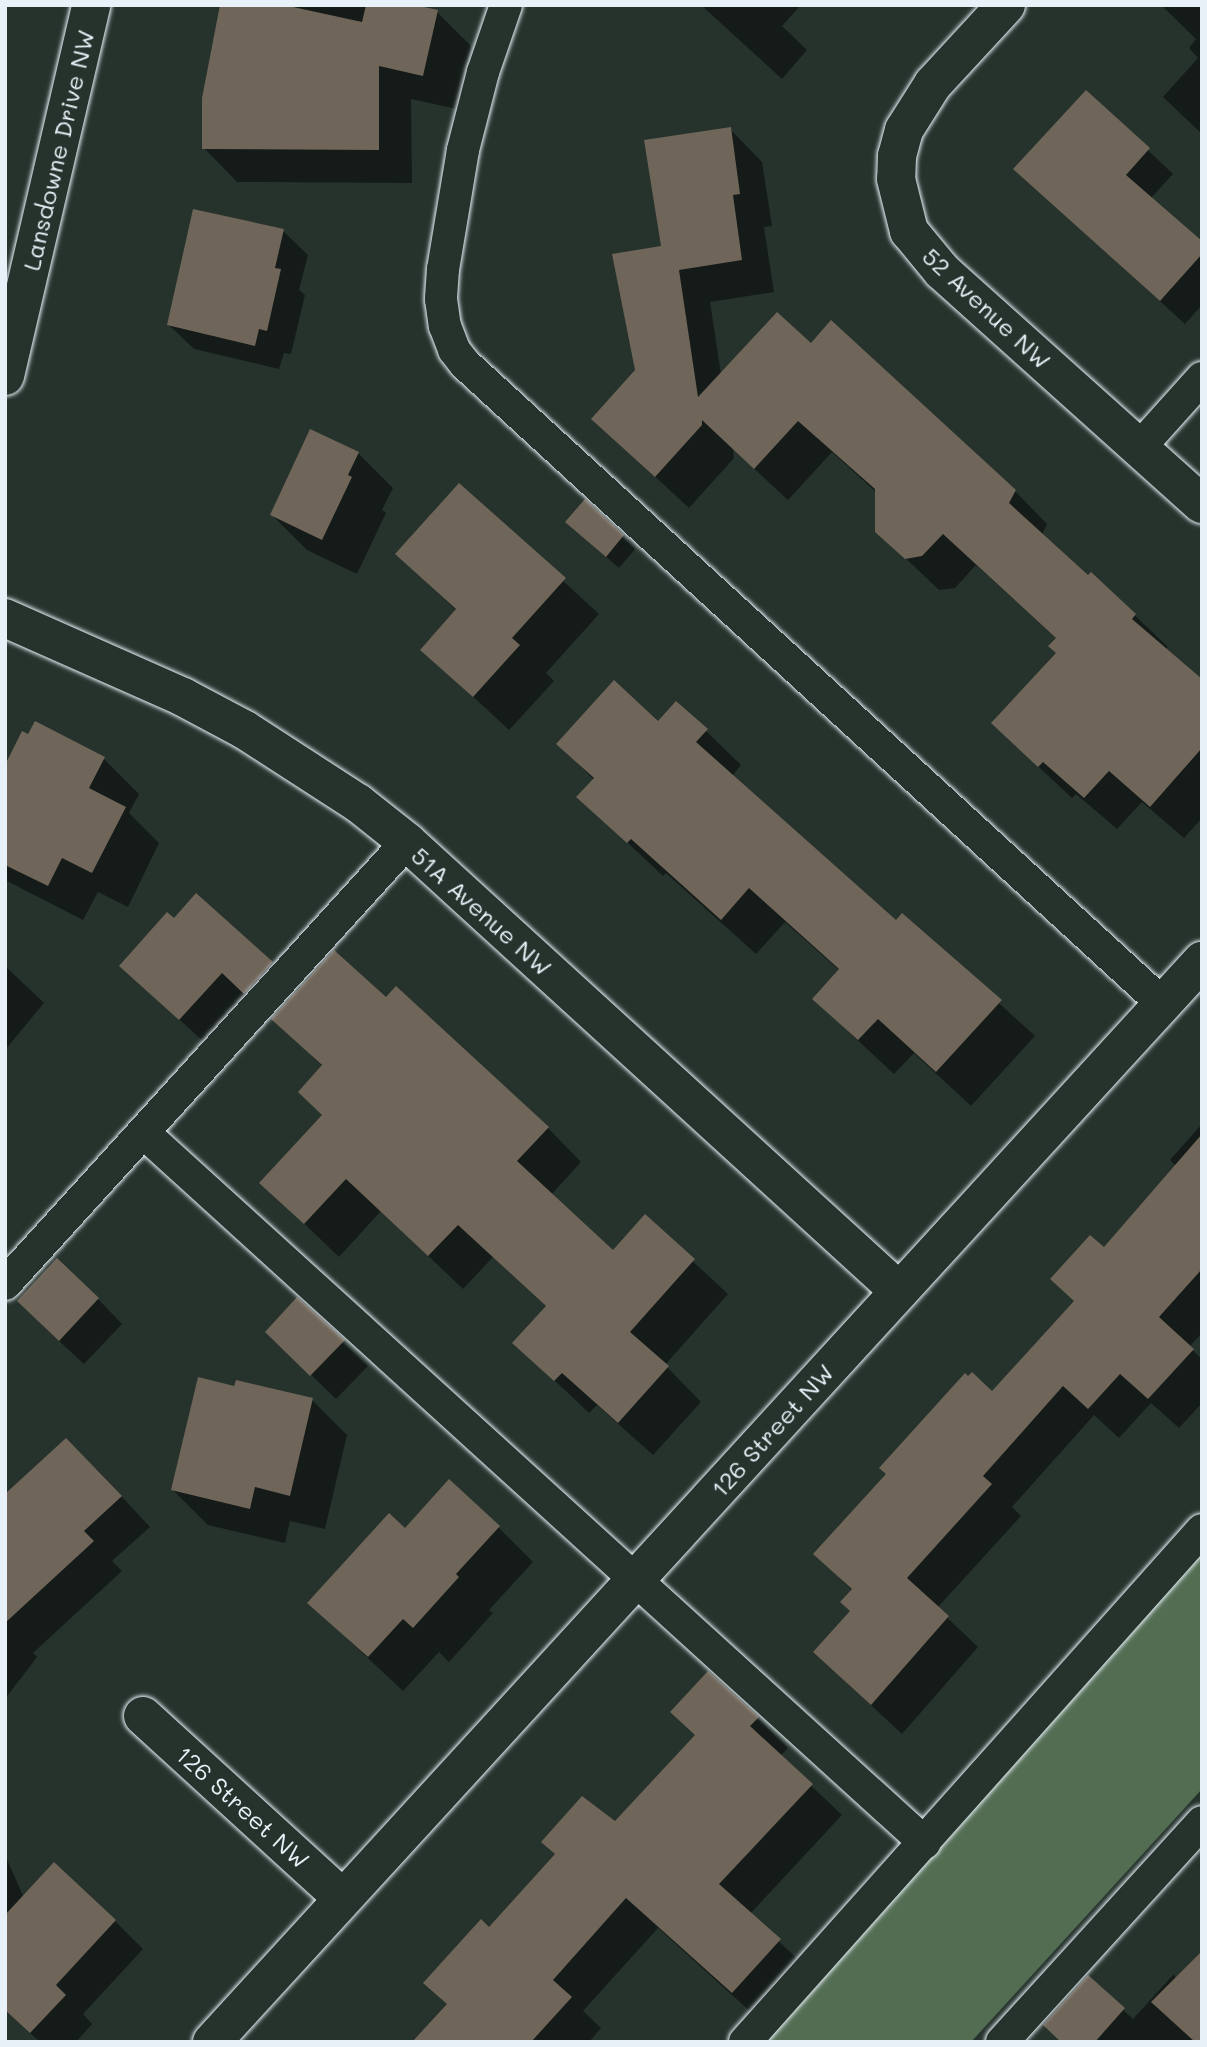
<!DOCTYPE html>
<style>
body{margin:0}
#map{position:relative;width:1207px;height:2047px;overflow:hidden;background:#26332d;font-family:Mali,sans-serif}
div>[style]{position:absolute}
.green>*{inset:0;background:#536d53}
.shadow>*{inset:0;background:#0007}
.building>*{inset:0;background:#706559}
.roads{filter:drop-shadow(0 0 2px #e8f1f8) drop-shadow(0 0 2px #e8f1f8)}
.service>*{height:32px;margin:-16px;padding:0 16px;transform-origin:16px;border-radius:16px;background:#26332d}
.minor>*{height:38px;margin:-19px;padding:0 19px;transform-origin:19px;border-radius:19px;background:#26332d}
span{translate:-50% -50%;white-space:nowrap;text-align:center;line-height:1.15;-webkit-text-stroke:5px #26332d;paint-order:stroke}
.street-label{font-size:24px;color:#e8f1f8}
.frame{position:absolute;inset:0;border:7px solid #e8f1f8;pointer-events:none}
</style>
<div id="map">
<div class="green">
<i style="clip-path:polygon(1202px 1549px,1202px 1789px,971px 2042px,742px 2042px)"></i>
</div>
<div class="shadow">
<i style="clip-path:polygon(222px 5px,407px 5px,437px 12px,471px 46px,457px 109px,411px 99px,412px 183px,237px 182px,204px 148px)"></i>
<i style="clip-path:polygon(701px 5px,801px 5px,782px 26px,807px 50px,782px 79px)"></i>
<i style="clip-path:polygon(1161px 5px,1202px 5px,1202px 134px,1163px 97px,1198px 58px,1189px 48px,1196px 39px)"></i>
<i style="clip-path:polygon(1086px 92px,1173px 174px,1150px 199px,1202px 243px,1202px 305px,1185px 324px,1015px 169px)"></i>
<i style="clip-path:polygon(730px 129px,762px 162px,772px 226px,764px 227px,774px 292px,710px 302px,721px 374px,811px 345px,1015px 491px,1047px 524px,1042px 535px,1088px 578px,1091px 574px,1168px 647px,1165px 650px,1202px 681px,1202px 818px,1184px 838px,1142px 802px,1117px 829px,1076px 794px,1072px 798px,1026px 755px,1058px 653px,1057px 639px,976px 565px,955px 588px,939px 590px,877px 531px,876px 492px,832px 452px,788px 500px,733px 449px,734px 458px,689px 508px,593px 419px,637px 370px,663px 247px)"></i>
<i style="clip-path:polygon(283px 231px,308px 255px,299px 290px,305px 295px,291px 354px,284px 353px,279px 369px,194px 349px,169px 325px)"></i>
<i style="clip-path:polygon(358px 453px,393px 488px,382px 510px,386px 513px,357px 574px,307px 550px,272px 515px)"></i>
<i style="clip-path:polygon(459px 485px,599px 614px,546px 673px,554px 681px,509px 730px,423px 650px,457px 611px,397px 554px)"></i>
<i style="clip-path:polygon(586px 502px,635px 549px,619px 568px,580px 534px)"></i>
<i style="clip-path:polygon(677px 703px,741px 765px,732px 776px,896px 922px,902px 915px,1035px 1036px,971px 1106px,914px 1053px,894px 1074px,850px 1033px,815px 999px,840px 971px,785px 922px,756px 954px,666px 873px,663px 876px,579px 797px,594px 780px,559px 744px,659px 723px)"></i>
<i style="clip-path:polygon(35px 723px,104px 759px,139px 794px,129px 813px,159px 843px,128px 907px,98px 892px,83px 920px,5px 880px,5px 768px)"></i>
<i style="clip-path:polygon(174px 920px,272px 963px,296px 988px,270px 1017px,247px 996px,205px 1043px,121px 966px)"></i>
<i style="clip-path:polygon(5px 966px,44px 1003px,5px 1050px)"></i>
<i style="clip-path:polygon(386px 999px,548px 1128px,581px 1162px,551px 1195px,613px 1252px,645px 1217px,728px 1294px,665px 1365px,701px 1402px,653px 1455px,597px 1405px,589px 1413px,515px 1343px,547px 1307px,493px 1257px,463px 1289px,381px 1211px,339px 1257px,262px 1183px,324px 1116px,323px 1067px,274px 1018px)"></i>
<i style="clip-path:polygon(1202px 1124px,1202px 1333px,1189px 1347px,1202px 1359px,1202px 1403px,1179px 1428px,1151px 1403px,1119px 1438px,1094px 1415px,1012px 1507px,1021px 1516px,937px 1608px,978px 1647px,902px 1734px,846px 1682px,853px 1591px,816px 1554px,992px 1394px,1075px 1302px,1104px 1250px,1176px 1166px,1170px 1160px)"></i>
<i style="clip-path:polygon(98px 1299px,122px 1324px,84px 1364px,43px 1326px)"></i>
<i style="clip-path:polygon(297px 1300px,368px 1366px,336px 1399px,267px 1332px)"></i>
<i style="clip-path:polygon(235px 1388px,312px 1400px,347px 1435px,325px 1529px,290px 1521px,285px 1543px,208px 1525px,173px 1490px)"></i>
<i style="clip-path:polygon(96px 1469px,150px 1527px,112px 1561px,122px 1571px,33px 1653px,37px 1657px,5px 1699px,5px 1497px)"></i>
<i style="clip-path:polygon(498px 1527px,533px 1562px,489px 1610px,493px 1613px,449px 1662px,439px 1652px,403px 1691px,309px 1603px,405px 1530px)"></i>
<i style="clip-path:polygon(757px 1718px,788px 1748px,780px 1756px,842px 1815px,750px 1914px,810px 1971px,763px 2023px,658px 1928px,583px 2011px,601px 2028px,589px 2042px,414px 2042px,449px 2005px,489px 1929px,615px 1823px)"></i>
<i style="clip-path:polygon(5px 1855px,24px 1898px,115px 1921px,143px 1949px,83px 2014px,92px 2024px,76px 2042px,40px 2042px,5px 2010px)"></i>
<i style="clip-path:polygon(1174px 1974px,1202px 2042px,1062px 2042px,1088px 1977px,1133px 2019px)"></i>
</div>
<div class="building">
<i style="clip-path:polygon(220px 5px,284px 5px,362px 22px,366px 5px,415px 5px,438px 10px,423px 76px,379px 66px,379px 150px,202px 149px,202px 98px)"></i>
<i style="clip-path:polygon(1086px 90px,1150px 148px,1126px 175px,1202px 241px,1202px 254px,1160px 301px,1013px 169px)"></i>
<i style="clip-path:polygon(731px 127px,740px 194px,733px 195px,742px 260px,679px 270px,698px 397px,777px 312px,811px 343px,831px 320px,1016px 490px,1009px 503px,1088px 575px,1091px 572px,1136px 614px,1132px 619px,1202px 679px,1202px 748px,1150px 807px,1109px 771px,1084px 798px,1043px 762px,1038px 767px,991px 723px,1056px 653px,1048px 646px,1056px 638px,943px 534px,922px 556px,905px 559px,875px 532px,875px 489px,798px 421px,754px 469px,702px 420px,702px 425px,655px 477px,591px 419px,635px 370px,612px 254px,661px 246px,644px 140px)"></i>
<i style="clip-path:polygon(193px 209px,284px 229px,275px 268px,281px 269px,267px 331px,259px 329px,255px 346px,167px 325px)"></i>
<i style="clip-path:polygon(310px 429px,359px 452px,348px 475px,352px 477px,322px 540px,270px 515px)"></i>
<i style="clip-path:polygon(459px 483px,566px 578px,512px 638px,520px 645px,473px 697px,420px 650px,456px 609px,395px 554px)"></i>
<i style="clip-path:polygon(585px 499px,624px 535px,606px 557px,565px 522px)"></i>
<i style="clip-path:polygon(614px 680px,658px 721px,676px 701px,708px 729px,696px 742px,896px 920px,902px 913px,1002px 1000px,936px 1072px,878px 1019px,858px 1040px,812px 999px,839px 969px,749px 888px,721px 920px,631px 839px,627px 843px,576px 797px,594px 778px,556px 744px)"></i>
<i style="clip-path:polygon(35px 721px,105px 757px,89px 788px,126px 807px,92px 873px,62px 858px,48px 886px,5px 865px,5px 765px,22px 731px,28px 734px)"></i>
<i style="clip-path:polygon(196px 893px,273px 962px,244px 994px,222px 973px,179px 1020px,119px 966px,167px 912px,174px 918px)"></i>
<i style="clip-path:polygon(334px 950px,386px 997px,396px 986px,549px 1127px,517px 1161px,613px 1250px,645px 1214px,695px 1259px,630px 1332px,669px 1366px,618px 1423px,562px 1373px,554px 1381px,512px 1343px,546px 1306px,458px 1225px,428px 1256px,346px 1179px,304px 1224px,259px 1183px,322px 1115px,298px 1092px,322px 1065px,271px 1019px)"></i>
<i style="clip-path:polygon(1202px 1134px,1202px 1269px,1159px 1317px,1194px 1349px,1148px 1399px,1120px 1374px,1088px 1409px,1063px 1386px,983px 1476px,992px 1484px,907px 1578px,949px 1616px,871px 1705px,813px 1652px,850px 1611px,840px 1602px,852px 1589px,813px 1554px,886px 1474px,879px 1468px,965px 1373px,968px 1376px,972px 1372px,992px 1391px,1074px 1301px,1050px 1279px,1090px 1235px,1104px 1247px)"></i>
<i style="clip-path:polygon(57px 1258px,99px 1298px,59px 1341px,17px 1301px)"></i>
<i style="clip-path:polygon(297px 1297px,345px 1340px,310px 1376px,265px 1332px)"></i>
<i style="clip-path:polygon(198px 1377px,234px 1386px,236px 1380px,313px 1398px,290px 1496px,255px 1487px,250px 1509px,171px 1490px)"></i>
<i style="clip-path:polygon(66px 1438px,122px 1496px,84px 1531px,94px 1541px,5px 1623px,5px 1494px)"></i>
<i style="clip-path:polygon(449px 1479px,500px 1526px,456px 1574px,459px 1577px,413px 1628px,403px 1619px,368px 1657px,307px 1603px,389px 1513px,405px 1528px)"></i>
<i style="clip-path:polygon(708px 1671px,759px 1717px,750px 1726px,813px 1784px,719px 1884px,781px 1939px,732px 1993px,626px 1898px,553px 1980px,572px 1997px,531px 2042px,412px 2042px,447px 2004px,423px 1983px,481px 1919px,489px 1927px,555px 1854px,541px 1842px,582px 1796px,615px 1821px,695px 1735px,670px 1712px)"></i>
<i style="clip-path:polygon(54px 1862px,116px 1920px,56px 1985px,66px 1995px,30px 2033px,5px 2010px,5px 1915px)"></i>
<i style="clip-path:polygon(1202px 1951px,1202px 2042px,1195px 2042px,1151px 2002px)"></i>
<i style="clip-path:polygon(1088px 1975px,1125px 2008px,1095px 2042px,1061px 2042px,1043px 2025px)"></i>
</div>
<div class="roads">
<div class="service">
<i style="left:506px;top:5px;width:71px;rotate:108.9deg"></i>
<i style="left:483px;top:72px;width:81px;rotate:104.4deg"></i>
<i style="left:463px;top:150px;width:121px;rotate:99.5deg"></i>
<i style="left:443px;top:269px;width:30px;rotate:94deg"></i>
<i style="left:441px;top:299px;width:27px;rotate:82deg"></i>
<i style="left:445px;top:326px;width:26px;rotate:69deg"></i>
<i style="left:454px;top:350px;width:18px;rotate:52deg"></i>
<i style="left:465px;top:364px;width:947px;rotate:42.52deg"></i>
<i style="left:1140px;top:447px;width:93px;rotate:-48.1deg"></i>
<i style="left:144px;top:1133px;width:1055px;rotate:42.27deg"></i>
<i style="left:5px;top:1284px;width:597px;rotate:-47.71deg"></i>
<i style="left:745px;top:2042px;width:686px;rotate:-48.25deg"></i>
<i style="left:1002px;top:2042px;width:297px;rotate:-47.7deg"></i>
</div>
<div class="minor">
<i style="left:1006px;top:5px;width:108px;rotate:132.7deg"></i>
<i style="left:933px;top:84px;width:54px;rotate:122.2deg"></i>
<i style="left:904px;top:130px;width:27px;rotate:105deg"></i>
<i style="left:897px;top:156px;width:23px;rotate:92deg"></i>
<i style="left:896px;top:179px;width:54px;rotate:76deg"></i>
<i style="left:909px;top:231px;width:52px;rotate:50.5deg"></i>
<i style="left:942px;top:271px;width:349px;rotate:41.9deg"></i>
<i style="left:5px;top:376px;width:381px;rotate:-76.9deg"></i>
<i style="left:5px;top:618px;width:195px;rotate:23.9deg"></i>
<i style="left:183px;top:697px;width:70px;rotate:28deg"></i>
<i style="left:245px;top:730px;width:135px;rotate:32.9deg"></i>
<i style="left:358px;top:803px;width:63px;rotate:38.5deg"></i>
<i style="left:407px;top:842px;width:666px;rotate:42.38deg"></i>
<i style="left:143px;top:1716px;width:270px;rotate:42.4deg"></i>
<i style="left:212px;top:2042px;width:1466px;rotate:-47.52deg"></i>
</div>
</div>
<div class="street-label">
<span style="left:58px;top:150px;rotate:-77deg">Lansdowne Drive NW</span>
<span style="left:987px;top:308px;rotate:43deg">52 Avenue NW</span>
<span style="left:482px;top:911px;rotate:42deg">51A Avenue NW</span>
<span style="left:772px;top:1430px;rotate:-48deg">126 Street NW</span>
<span style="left:243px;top:1807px;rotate:42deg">126 Street NW</span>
</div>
<div class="frame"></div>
</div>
